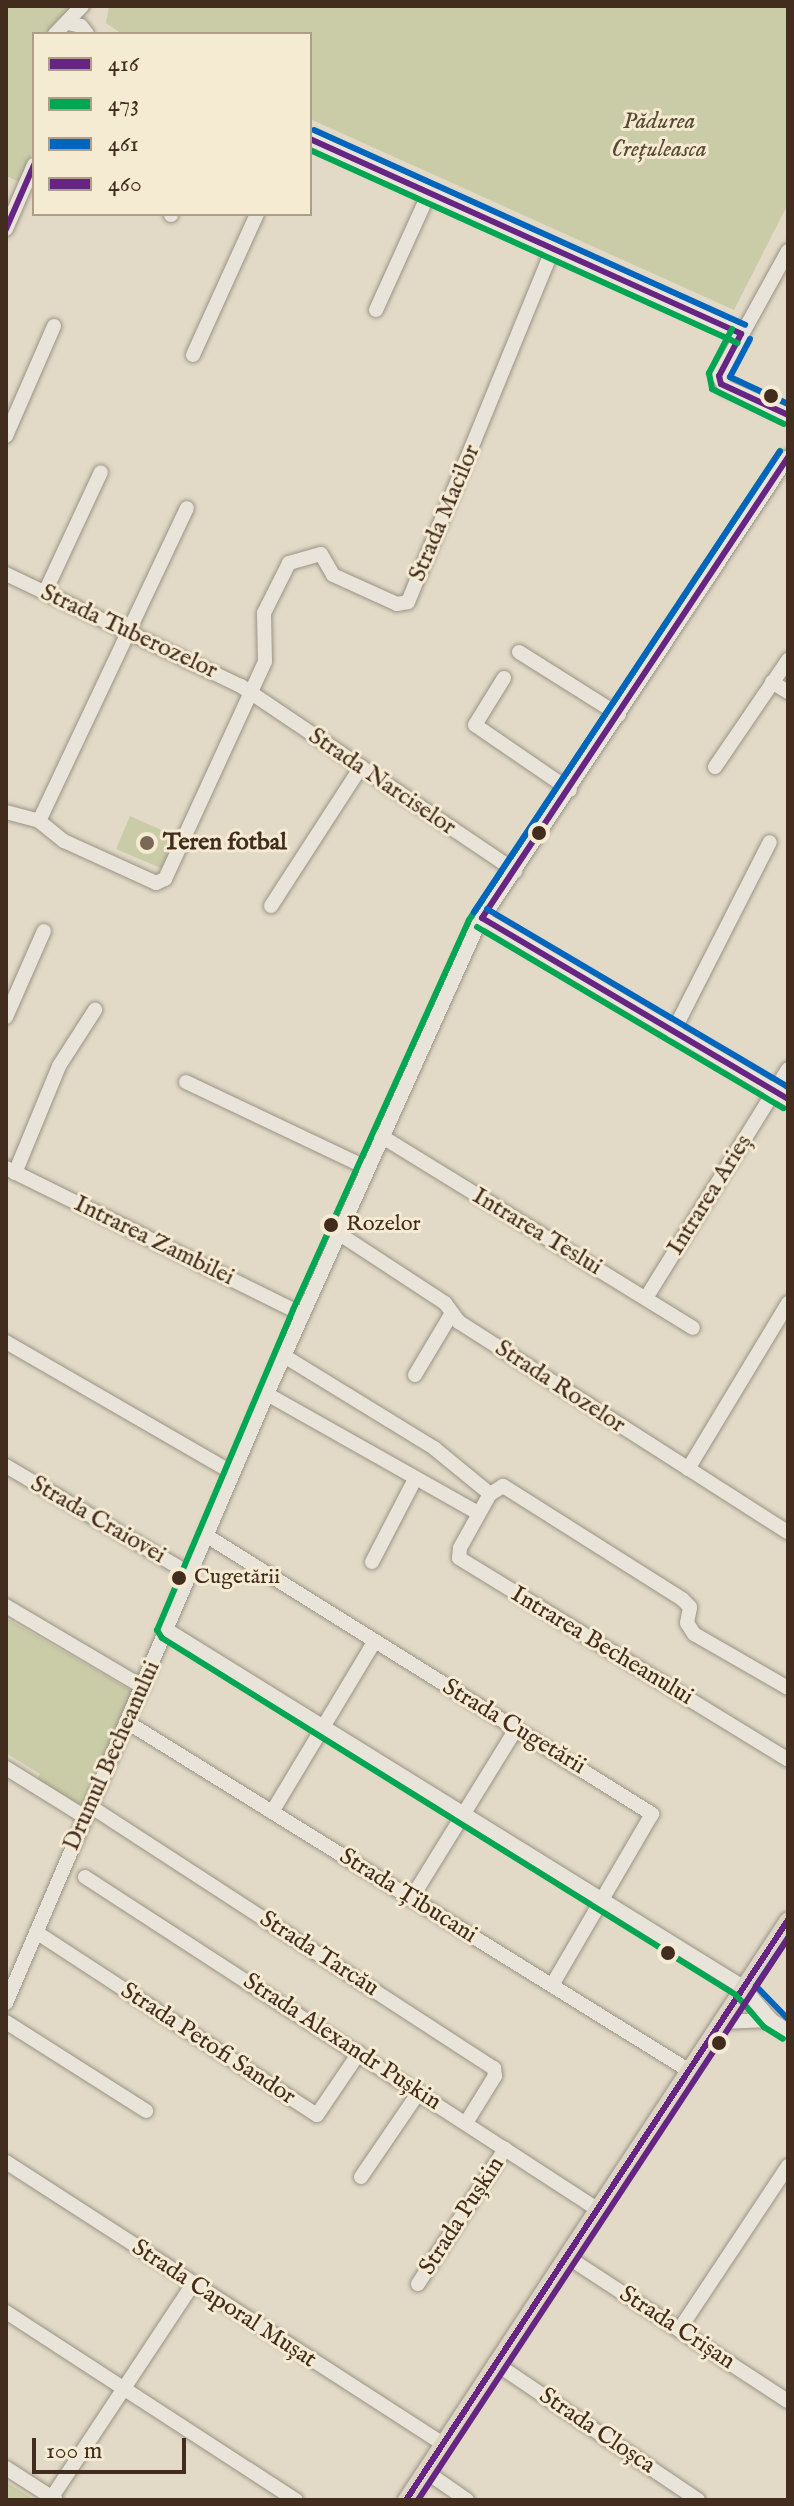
<!DOCTYPE html>
<meta charset="utf-8">
<style>
body{margin:0}
#map{position:relative;width:794px;height:2506px;overflow:hidden;background:#e2dac6;font-family:"IM FELL English",serif}
div>[style]{position:absolute}
.green>*{inset:0;background:#cacca8}
.roads{filter:drop-shadow(0 0 2px #9a9386) drop-shadow(0 0 2px #9a9386)}
.minor>*{height:14px;margin:-7px;padding:0 7px;transform-origin:7px;border-radius:7px;background:#e9e4da}
.major>*{height:16px;margin:-8px;padding:0 8px;transform-origin:8px;border-radius:8px;background:#dcd4c5}
.bus-1>*{height:6px;margin:-3px;padding:0 3px;transform-origin:3px;border-radius:3px;background:#662483}
.bus-2>*{height:6px;margin:-3px;padding:0 3px;transform-origin:3px;border-radius:3px;background:#00a651}
.bus-3>*{height:6px;margin:-3px;padding:0 3px;transform-origin:3px;border-radius:3px;background:#0065bd}
.bus-4>*{height:6px;margin:-3px;padding:0 3px;transform-origin:3px;border-radius:3px;background:#662483}
.dots>*{width:22px;height:22px;translate:-50% -50%;box-sizing:border-box;border:4px solid #f5ead2;border-radius:50%}
span{translate:-50% -50%;white-space:nowrap;text-align:center;line-height:1.15;-webkit-text-stroke:6px #f5ead2;paint-order:stroke}
.bus-label{font-size:22px;color:#422c1e}
.left{translate:0 -50%;text-align:left}
.park-label{font-size:24px;color:#594a35;font-style:italic}
.street-label{font-size:24px;color:#422c1e}
.poi-label{font-size:24px;color:#422c1e;font-weight:700}
.frame{position:absolute;inset:0;border:8px solid #422c1e;pointer-events:none}
.legend{position:absolute;left:32px;top:32px;width:280px;height:184px;box-sizing:border-box;background:#f5ead2;border:2px solid #ad9e8a;margin:0;padding:10px 14px;list-style:none;font-size:24px;color:#422c1e}
.legend li{display:flex;align-items:center;gap:16px;height:40px}
.legend b{width:40px;border:2px solid #ad9e8a}
.scale{position:absolute;left:32px;top:2438px;width:154px;height:36px;box-sizing:border-box;border:4px solid #422c1e;border-top:0;padding-left:10px;font-size:24px;line-height:28px;white-space:nowrap;color:#422c1e;-webkit-text-stroke:6px #f5ead2;paint-order:stroke}
</style>
<div id="map">
<div class="green">
<i style="clip-path:polygon(6px 6px,76px 6px,57px 20px,50px 34px,34px 34px,34px 148px,20px 182px,6px 176px)"></i>
<i style="clip-path:polygon(109px 6px,788px 6px,788px 204px,734px 310px,310px 119px,310px 34px,122px 34px,106px 23px)"></i>
<i style="clip-path:polygon(130px 816px,177px 837px,163px 869px,116px 849px)"></i>
<i style="clip-path:polygon(6px 1618px,135px 1693px,84px 1816px,35px 1785px,40px 1774px,6px 1753px)"></i>
<i style="clip-path:polygon(6px 2482px,35px 2500px,6px 2500px)"></i>
</div>
<div class="roads">
<div class="minor">
<i style="left:68px;top:23px;width:13px;rotate:13deg"></i>
<i style="left:81px;top:26px;width:10px;rotate:53deg"></i>
<i style="left:55px;top:34px;width:39px;rotate:-46deg"></i>
<i style="left:310px;top:139px;width:473px;rotate:24.3deg"></i>
<i style="left:171px;top:215px;width:1px;rotate:-90deg"></i>
<i style="left:6px;top:229px;width:70px;rotate:-66.4deg"></i>
<i style="left:788px;top:251px;width:143px;rotate:118.9deg"></i>
<i style="left:719px;top:376px;width:13px;rotate:61deg"></i>
<i style="left:725px;top:387px;width:69px;rotate:24deg"></i>
<i style="left:376px;top:310px;width:128px;rotate:-65.6deg"></i>
<i style="left:193px;top:355px;width:155px;rotate:-65.6deg"></i>
<i style="left:6px;top:436px;width:120px;rotate:-66.4deg"></i>
<i style="left:6px;top:574px;width:260px;rotate:25.5deg"></i>
<i style="left:241px;top:686px;width:331px;rotate:34deg"></i>
<i style="left:45px;top:592px;width:132px;rotate:-65deg"></i>
<i style="left:519px;top:652px;width:118px;rotate:32.2deg"></i>
<i style="left:504px;top:678px;width:55px;rotate:121.7deg"></i>
<i style="left:475px;top:725px;width:115px;rotate:34.4deg"></i>
<i style="left:772px;top:682px;width:19px;rotate:32deg"></i>
<i style="left:715px;top:767px;width:130px;rotate:-55.7deg"></i>
<i style="left:6px;top:812px;width:34px;rotate:15deg"></i>
<i style="left:39px;top:821px;width:32px;rotate:39deg"></i>
<i style="left:64px;top:841px;width:101px;rotate:24.5deg"></i>
<i style="left:156px;top:883px;width:10px;rotate:-24deg"></i>
<i style="left:165px;top:879px;width:239px;rotate:-65.3deg"></i>
<i style="left:265px;top:662px;width:49px;rotate:-91.2deg"></i>
<i style="left:264px;top:613px;width:56px;rotate:-63.4deg"></i>
<i style="left:289px;top:563px;width:33px;rotate:-16deg"></i>
<i style="left:321px;top:554px;width:24px;rotate:60deg"></i>
<i style="left:333px;top:575px;width:70px;rotate:24.4deg"></i>
<i style="left:397px;top:604px;width:11px;rotate:-10deg"></i>
<i style="left:408px;top:602px;width:382px;rotate:-67.7deg"></i>
<i style="left:39px;top:821px;width:346px;rotate:-64.7deg"></i>
<i style="left:271px;top:906px;width:166px;rotate:-57.1deg"></i>
<i style="left:482px;top:918px;width:356px;rotate:30.6deg"></i>
<i style="left:6px;top:1017px;width:94px;rotate:-66.2deg"></i>
<i style="left:673px;top:1032px;width:213px;rotate:-63deg"></i>
<i style="left:186px;top:1082px;width:200px;rotate:25.4deg"></i>
<i style="left:381px;top:1136px;width:366px;rotate:31.6deg"></i>
<i style="left:6px;top:1168px;width:330px;rotate:26.3deg"></i>
<i style="left:15px;top:1173px;width:116px;rotate:-67.6deg"></i>
<i style="left:59px;top:1066px;width:67px;rotate:-57.3deg"></i>
<i style="left:338px;top:1233px;width:128px;rotate:33.2deg"></i>
<i style="left:445px;top:1303px;width:24px;rotate:54deg"></i>
<i style="left:459px;top:1322px;width:390px;rotate:32.6deg"></i>
<i style="left:646px;top:1298px;width:269px;rotate:-58.2deg"></i>
<i style="left:6px;top:1342px;width:262px;rotate:30deg"></i>
<i style="left:284px;top:1356px;width:176px;rotate:31.5deg"></i>
<i style="left:434px;top:1448px;width:72px;rotate:39.4deg"></i>
<i style="left:415px;top:1375px;width:72px;rotate:-59.2deg"></i>
<i style="left:267px;top:1394px;width:242px;rotate:29.4deg"></i>
<i style="left:6px;top:1466px;width:213px;rotate:30.4deg"></i>
<i style="left:688px;top:1469px;width:194px;rotate:-58.9deg"></i>
<i style="left:207px;top:1536px;width:525px;rotate:31.99deg"></i>
<i style="left:652px;top:1814px;width:198px;rotate:120.3deg"></i>
<i style="left:372px;top:1562px;width:93px;rotate:-62.6deg"></i>
<i style="left:6px;top:1606px;width:159px;rotate:30.6deg"></i>
<i style="left:167px;top:1630px;width:678px;rotate:31.79deg"></i>
<i style="left:743px;top:1987px;width:43px;rotate:49.7deg"></i>
<i style="left:771px;top:2020px;width:20px;rotate:33deg"></i>
<i style="left:788px;top:1688px;width:108px;rotate:-150.1deg"></i>
<i style="left:694px;top:1634px;width:13px;rotate:-122deg"></i>
<i style="left:687px;top:1623px;width:16px;rotate:-79deg"></i>
<i style="left:690px;top:1607px;width:11px;rotate:-135deg"></i>
<i style="left:682px;top:1599px;width:212px;rotate:-147.7deg"></i>
<i style="left:503px;top:1486px;width:15px;rotate:148deg"></i>
<i style="left:490px;top:1494px;width:62px;rotate:119.1deg"></i>
<i style="left:460px;top:1548px;width:10px;rotate:96deg"></i>
<i style="left:459px;top:1558px;width:386px;rotate:31.5deg"></i>
<i style="left:127px;top:1722px;width:660px;rotate:31.81deg"></i>
<i style="left:6px;top:1768px;width:93px;rotate:31.8deg"></i>
<i style="left:90px;top:1806px;width:482px;rotate:33deg"></i>
<i style="left:494px;top:2068px;width:8px;rotate:83deg"></i>
<i style="left:495px;top:2076px;width:55px;rotate:121.7deg"></i>
<i style="left:272px;top:1812px;width:198px;rotate:-59deg"></i>
<i style="left:85px;top:1877px;width:610px;rotate:32.96deg"></i>
<i style="left:411px;top:1899px;width:200px;rotate:-58.3deg"></i>
<i style="left:36px;top:1932px;width:335px;rotate:33.1deg"></i>
<i style="left:317px;top:2115px;width:75px;rotate:-55.9deg"></i>
<i style="left:6px;top:2003px;width:663px;rotate:-66.8deg"></i>
<i style="left:267px;top:1394px;width:514px;rotate:-65.78deg"></i>
<i style="left:478px;top:925px;width:561px;rotate:-56.48deg"></i>
<i style="left:6px;top:2022px;width:166px;rotate:32.4deg"></i>
<i style="left:720px;top:2022px;width:51px;rotate:-2.2deg"></i>
<i style="left:6px;top:2162px;width:520px;rotate:32.83deg"></i>
<i style="left:361px;top:2177px;width:103px;rotate:-55.7deg"></i>
<i style="left:566px;top:2256px;width:265px;rotate:33.2deg"></i>
<i style="left:418px;top:2284px;width:161px;rotate:-57.2deg"></i>
<i style="left:6px;top:2312px;width:346px;rotate:33deg"></i>
<i style="left:679px;top:2330px;width:197px;rotate:-56.4deg"></i>
<i style="left:495px;top:2363px;width:245px;rotate:34deg"></i>
<i style="left:6px;top:2468px;width:59px;rotate:32.6deg"></i>
<i style="left:425px;top:2471px;width:51px;rotate:34.6deg"></i>
<i style="left:52px;top:2497px;width:255px;rotate:-56.5deg"></i>
</div>
<div class="major">
<i style="left:406px;top:2500px;width:694px;rotate:-56.63deg"></i>
</div>
</div>
<div class="bus-1">
<i style="left:310px;top:139px;width:473px;rotate:24.3deg"></i>
<i style="left:6px;top:229px;width:70px;rotate:-66.4deg"></i>
<i style="left:741px;top:334px;width:47px;rotate:117.6deg"></i>
<i style="left:719px;top:376px;width:8px;rotate:76deg"></i>
<i style="left:721px;top:384px;width:74px;rotate:24.8deg"></i>
<i style="left:482px;top:918px;width:553px;rotate:-56.42deg"></i>
<i style="left:482px;top:918px;width:356px;rotate:30.6deg"></i>
<i style="left:406px;top:2500px;width:694px;rotate:-56.63deg"></i>
</div>
<div class="bus-2">
<i style="left:310px;top:150px;width:469px;rotate:24.3deg"></i>
<i style="left:732px;top:329px;width:50px;rotate:117.6deg"></i>
<i style="left:709px;top:373px;width:16px;rotate:79deg"></i>
<i style="left:712px;top:389px;width:80px;rotate:25.9deg"></i>
<i style="left:780px;top:451px;width:563px;rotate:123.55deg"></i>
<i style="left:469px;top:920px;width:428px;rotate:114.3deg"></i>
<i style="left:293px;top:1310px;width:348px;rotate:113deg"></i>
<i style="left:157px;top:1630px;width:9px;rotate:58deg"></i>
<i style="left:162px;top:1638px;width:676px;rotate:31.88deg"></i>
<i style="left:736px;top:1995px;width:43px;rotate:48.8deg"></i>
<i style="left:764px;top:2027px;width:22px;rotate:32deg"></i>
<i style="left:477px;top:927px;width:356px;rotate:30.6deg"></i>
</div>
<div class="bus-3">
<i style="left:314px;top:130px;width:473px;rotate:24.3deg"></i>
<i style="left:750px;top:339px;width:43px;rotate:117.8deg"></i>
<i style="left:730px;top:377px;width:64px;rotate:25deg"></i>
<i style="left:487px;top:909px;width:350px;rotate:30.6deg"></i>
<i style="left:474px;top:912px;width:553px;rotate:-56.42deg"></i>
<i style="left:788px;top:1938px;width:58px;rotate:123.7deg"></i>
<i style="left:756px;top:1986px;width:46px;rotate:45.9deg"></i>
</div>
<div class="bus-4">
<i style="left:418px;top:2500px;width:673px;rotate:-56.64deg"></i>
</div>
<div class="dots">
<i style="left:771px;top:396px;background:#422c1e"></i>
<i style="left:539px;top:833px;background:#422c1e"></i>
<i style="left:147px;top:843px;background:#7a6959"></i>
<i style="left:331px;top:1225px;background:#422c1e"></i>
<i style="left:179px;top:1578px;background:#422c1e"></i>
<i style="left:668px;top:1953px;background:#422c1e"></i>
<i style="left:719px;top:2043px;background:#422c1e"></i>
</div>
<div class="bus-label">
<span class="left" style="left:346px;top:1225px">Rozelor</span>
<span class="left" style="left:194px;top:1578px">Cugetării</span>
</div>
<div class="park-label">
<span style="left:659px;top:136px">Pădurea<br>Crețuleasca</span>
</div>
<div class="street-label">
<span style="left:445px;top:513px;rotate:-67deg">Strada Macilor</span>
<span style="left:129px;top:632px;rotate:25deg">Strada Tuberozelor</span>
<span style="left:382px;top:782px;rotate:34deg">Strada Narciselor</span>
<span style="left:710px;top:1195px;rotate:-58deg">Intrarea Arieș</span>
<span style="left:537px;top:1232px;rotate:31deg">Intrarea Teslui</span>
<span style="left:154px;top:1241px;rotate:26deg">Intrarea Zambilei</span>
<span style="left:560px;top:1387px;rotate:33deg">Strada Rozelor</span>
<span style="left:98px;top:1520px;rotate:30deg">Strada Craiovei</span>
<span style="left:602px;top:1646px;rotate:31deg">Intrarea Becheanului</span>
<span style="left:514px;top:1727px;rotate:31deg">Strada Cugetării</span>
<span style="left:112px;top:1756px;rotate:-66deg">Drumul Becheanului</span>
<span style="left:408px;top:1896px;rotate:32deg">Strada Țibucani</span>
<span style="left:319px;top:1954px;rotate:33deg">Strada Tarcău</span>
<span style="left:342px;top:2042px;rotate:33deg">Strada Alexandr Pușkin</span>
<span style="left:208px;top:2044px;rotate:33deg">Strada Petofi Sandor</span>
<span style="left:462px;top:2216px;rotate:-57deg">Strada Pușkin</span>
<span style="left:224px;top:2304px;rotate:33deg">Strada Caporal Mușat</span>
<span style="left:677px;top:2328px;rotate:33deg">Strada Crișan</span>
<span style="left:597px;top:2431px;rotate:34deg">Strada Cloșca</span>
</div>
<div class="poi-label">
<span class="left" style="left:163px;top:843px">Teren fotbal</span>
</div>
<div class="frame"></div>
<ul class="legend">
<li><b style="height:10px;background:#662483"></b>416</li>
<li><b style="height:10px;background:#00a651"></b>473</li>
<li><b style="height:10px;background:#0065bd"></b>461</li>
<li><b style="height:10px;background:#662483"></b>460</li>
</ul>
<div class="scale">100 m</div>
</div>
